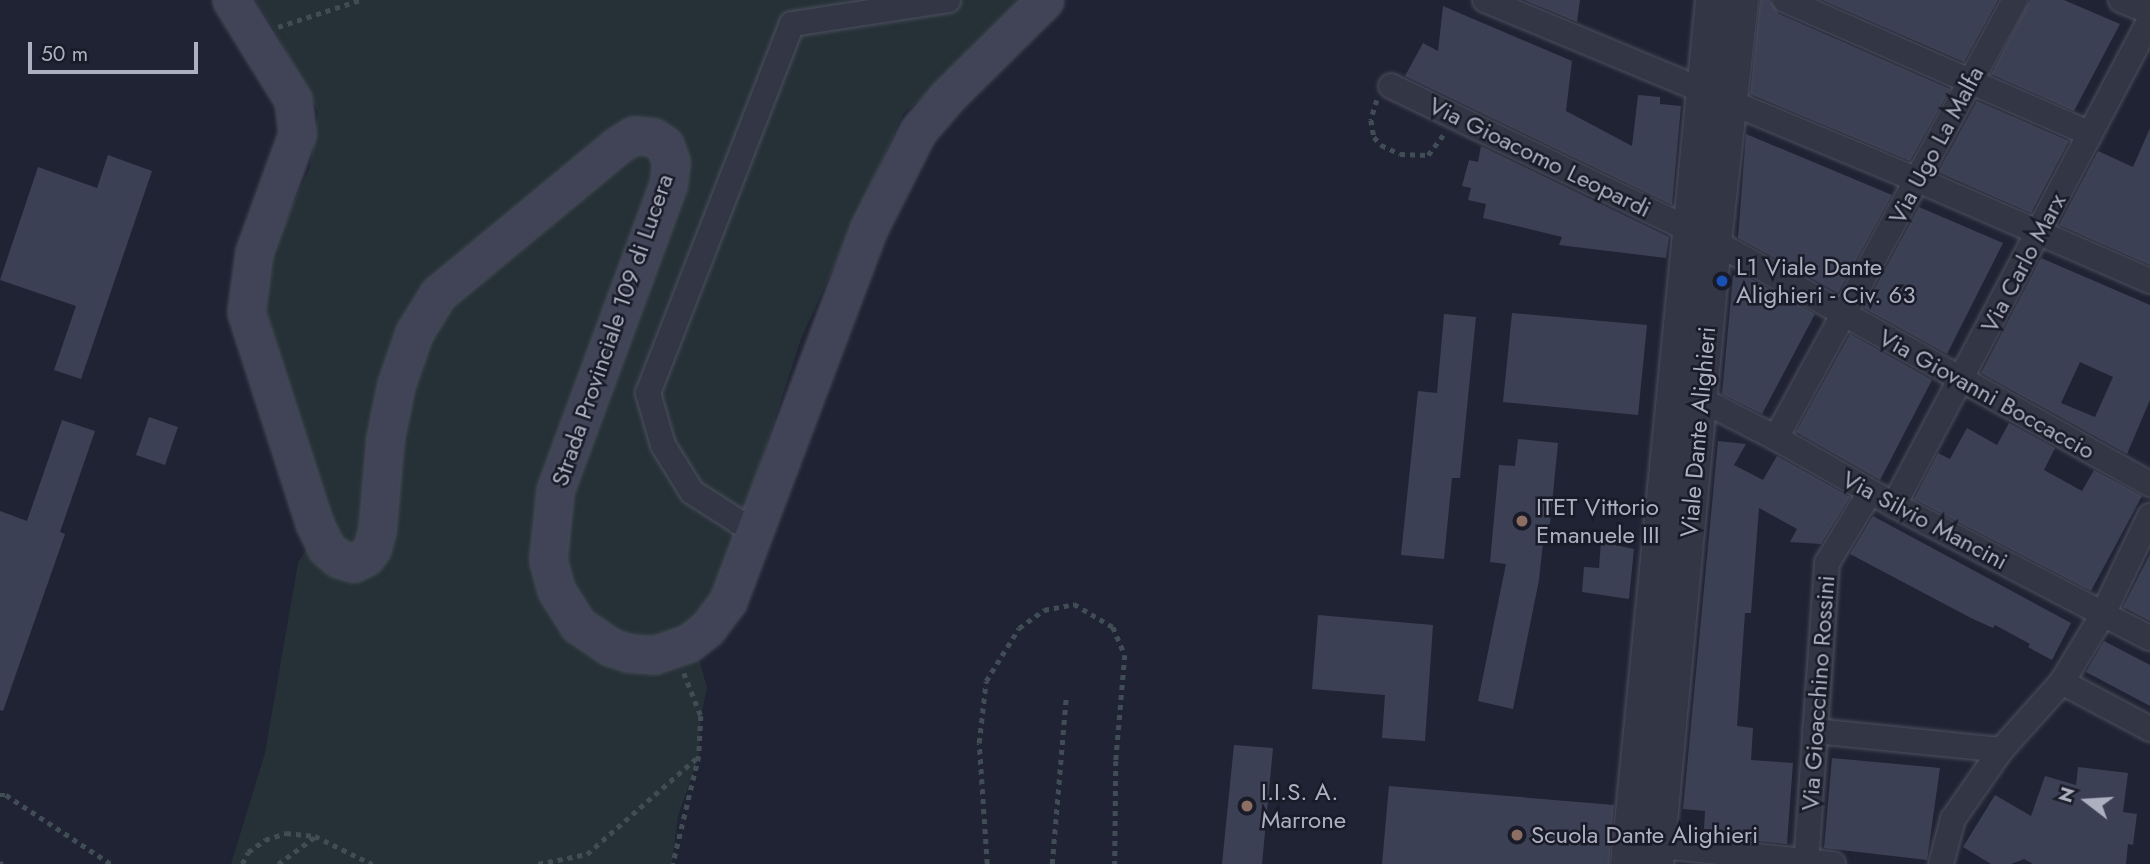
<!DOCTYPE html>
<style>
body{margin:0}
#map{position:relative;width:2150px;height:864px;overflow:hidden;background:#202333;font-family:Jost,sans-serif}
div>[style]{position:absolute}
.green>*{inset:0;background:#253137}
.building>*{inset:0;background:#3c4054}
.path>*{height:4.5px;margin-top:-2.25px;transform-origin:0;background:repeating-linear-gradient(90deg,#414d54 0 5px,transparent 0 10px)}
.roads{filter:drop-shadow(0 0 2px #4e505f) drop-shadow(0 0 2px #4e505f)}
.minor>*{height:24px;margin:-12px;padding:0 12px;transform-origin:12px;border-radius:12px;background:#333644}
.tertiary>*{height:32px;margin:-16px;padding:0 16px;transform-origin:16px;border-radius:16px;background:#333644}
.secondary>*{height:35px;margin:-17.5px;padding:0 17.5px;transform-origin:17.5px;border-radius:17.5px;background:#414457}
.dots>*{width:19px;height:19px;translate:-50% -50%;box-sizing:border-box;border:4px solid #191b28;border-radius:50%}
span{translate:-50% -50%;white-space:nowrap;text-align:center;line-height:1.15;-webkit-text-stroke:5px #191b28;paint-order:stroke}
.street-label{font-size:24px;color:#adb0c1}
.poi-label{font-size:24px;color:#adb0c1}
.left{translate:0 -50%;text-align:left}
.north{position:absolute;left:2052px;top:766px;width:70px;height:70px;-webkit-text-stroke:5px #191b28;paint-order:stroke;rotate:287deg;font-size:19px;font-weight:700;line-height:28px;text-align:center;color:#adb0c1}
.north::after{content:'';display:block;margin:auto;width:24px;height:32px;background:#adb0c1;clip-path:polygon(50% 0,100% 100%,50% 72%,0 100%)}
.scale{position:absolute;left:28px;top:42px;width:170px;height:32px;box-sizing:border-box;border:4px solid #adb0c1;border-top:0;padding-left:9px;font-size:21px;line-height:24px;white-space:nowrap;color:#adb0c1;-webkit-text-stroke:5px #191b28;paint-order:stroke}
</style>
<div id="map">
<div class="green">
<i style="clip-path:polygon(255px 0,1030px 0,981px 49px,903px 114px,801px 339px,727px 566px,692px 632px,707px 688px,701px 716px,699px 756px,678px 816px,672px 864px,231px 864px,265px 753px,298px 563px,327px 515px,264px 304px,267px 261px,310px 167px,318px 112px,274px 29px)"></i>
</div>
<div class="building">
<i style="clip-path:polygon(1524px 0,1580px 0,1577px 22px)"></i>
<i style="clip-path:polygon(1760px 0,1770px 0,1779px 14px,1950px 89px,1910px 161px,1750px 94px)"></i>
<i style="clip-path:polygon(1822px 0,1998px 0,1964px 62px)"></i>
<i style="clip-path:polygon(2030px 0,2064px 0,2120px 24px,2074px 111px,1991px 74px)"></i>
<i style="clip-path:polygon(1443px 6px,1572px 61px,1566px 111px,1632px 146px,1638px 95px,1660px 97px,1660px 104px,1681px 106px,1672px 205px,1405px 76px,1423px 43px,1438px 51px)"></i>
<i style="clip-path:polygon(1977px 101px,2069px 141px,2031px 213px,1938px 172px)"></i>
<i style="clip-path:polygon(2150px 128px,2150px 265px,2059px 225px,2098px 151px,2133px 167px)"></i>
<i style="clip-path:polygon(1746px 134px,1892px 195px,1838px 293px,1738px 238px)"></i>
<i style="clip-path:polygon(1481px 146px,1669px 237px,1666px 258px,1559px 245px,1562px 237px,1483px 218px,1486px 204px,1468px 200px,1471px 188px,1462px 186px,1469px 160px,1478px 162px)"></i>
<i style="clip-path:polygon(108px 155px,152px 171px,81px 379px,54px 370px,76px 306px,0 280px,38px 167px,97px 188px)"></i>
<i style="clip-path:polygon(1919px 207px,2003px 243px,1947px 354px,1864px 308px)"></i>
<i style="clip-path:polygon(evenodd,2041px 258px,2150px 305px,2150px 400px,2127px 454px,1981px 373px,2041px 258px,2080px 362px,2113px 377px,2095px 417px,2061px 403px,2080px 362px)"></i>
<i style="clip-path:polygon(1740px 273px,1815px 314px,1762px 414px,1722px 394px,1733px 276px)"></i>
<i style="clip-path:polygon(1512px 313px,1647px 325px,1638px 415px,1503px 402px)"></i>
<i style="clip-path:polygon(1444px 314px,1476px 317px,1460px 478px,1452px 478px,1444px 559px,1401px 555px,1418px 391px,1437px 393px)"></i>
<i style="clip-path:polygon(1850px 334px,1932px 380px,1880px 480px,1796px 432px)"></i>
<i style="clip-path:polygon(149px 417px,178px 427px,165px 465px,136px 455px)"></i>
<i style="clip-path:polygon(62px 420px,95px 431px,60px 532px,65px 534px,3px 711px,0 710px,0 511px,27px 521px)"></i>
<i style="clip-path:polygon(2009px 423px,2055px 448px,2044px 470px,2082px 491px,2094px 470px,2142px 496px,2091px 591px,1914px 499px,1938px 453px,1950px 459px,1967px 428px,1997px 445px)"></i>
<i style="clip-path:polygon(1518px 439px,1558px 443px,1549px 534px,1544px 533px,1539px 580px,1513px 709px,1478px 701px,1506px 564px,1490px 562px,1499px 465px,1515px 466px)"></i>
<i style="clip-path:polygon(1718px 441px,1746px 444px,1734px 465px,1763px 480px,1777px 456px,1850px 497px,1821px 544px,1790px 542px,1797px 529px,1759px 508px,1751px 613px,1745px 613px,1737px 726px,1753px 728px,1751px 760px,1793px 763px,1787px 844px,1739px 839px,1740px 832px,1704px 829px,1705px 811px,1683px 809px)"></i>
<i style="clip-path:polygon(1873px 516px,2071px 623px,2052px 660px,2028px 647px,2030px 644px,1995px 625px,1993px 628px,1971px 618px,1850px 554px)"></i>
<i style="clip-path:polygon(1601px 542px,1634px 549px,1629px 599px,1582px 592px,1584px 567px,1599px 568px)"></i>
<i style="clip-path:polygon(2150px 554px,2150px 621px,2123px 607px)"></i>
<i style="clip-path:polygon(1318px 615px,1433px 625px,1425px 741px,1382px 738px,1385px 695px,1312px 689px)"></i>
<i style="clip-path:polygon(2104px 641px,2150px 665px,2150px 706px,2086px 672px)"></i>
<i style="clip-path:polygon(1234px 745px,1273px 748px,1262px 864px,1222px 864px)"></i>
<i style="clip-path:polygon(1832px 758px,1940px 768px,1927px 860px,1824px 848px)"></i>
<i style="clip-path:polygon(2078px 767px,2128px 773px,2123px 812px,2137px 814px,2133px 845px,2128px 844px,2126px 864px,2033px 864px,2024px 859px,2011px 864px,1991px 864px,1963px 847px,1995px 795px,2031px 816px,2045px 776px,2076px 785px)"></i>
<i style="clip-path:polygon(1389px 786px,1614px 805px,1609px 864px,1382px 864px)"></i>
</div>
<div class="path">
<i style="left:278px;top:27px;width:86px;rotate:-18.2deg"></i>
<i style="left:1377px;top:100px;width:21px;rotate:107deg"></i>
<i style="left:1371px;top:120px;width:17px;rotate:80deg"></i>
<i style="left:1374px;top:137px;width:11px;rotate:49deg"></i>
<i style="left:1381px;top:145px;width:21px;rotate:25deg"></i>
<i style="left:1400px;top:154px;width:28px;rotate:2deg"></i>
<i style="left:1428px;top:155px;width:25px;rotate:-53deg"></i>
<i style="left:684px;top:673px;width:46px;rotate:68.4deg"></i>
<i style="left:701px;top:716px;width:40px;rotate:92.9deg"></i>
<i style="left:0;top:795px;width:6px"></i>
<i style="left:6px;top:795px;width:126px;rotate:33.3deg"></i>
<i style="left:0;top:862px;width:3px;rotate:45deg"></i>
<i style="left:242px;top:864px;width:13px;rotate:-63deg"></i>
<i style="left:248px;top:852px;width:21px;rotate:-35deg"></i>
<i style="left:265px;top:840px;width:22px;rotate:-18deg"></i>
<i style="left:286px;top:833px;width:29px;rotate:6deg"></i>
<i style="left:315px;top:836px;width:64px;rotate:26.2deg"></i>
<i style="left:278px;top:864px;width:46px;rotate:-36.1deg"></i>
<i style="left:538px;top:864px;width:50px;rotate:-11.5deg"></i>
<i style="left:587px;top:854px;width:149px;rotate:-41.2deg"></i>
<i style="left:699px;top:756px;width:111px;rotate:103.5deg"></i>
<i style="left:987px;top:864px;width:121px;rotate:-93.8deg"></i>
<i style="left:979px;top:743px;width:62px;rotate:-83.6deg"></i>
<i style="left:986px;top:681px;width:62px;rotate:-58.1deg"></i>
<i style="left:1019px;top:628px;width:31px;rotate:-36deg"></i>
<i style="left:1044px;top:610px;width:31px;rotate:-11deg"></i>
<i style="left:1074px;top:604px;width:45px;rotate:30.5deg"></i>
<i style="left:1113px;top:627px;width:30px;rotate:67deg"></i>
<i style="left:1125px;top:655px;width:106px;rotate:94.9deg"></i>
<i style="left:1116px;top:761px;width:103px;rotate:90.6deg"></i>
<i style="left:1052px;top:864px;width:169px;rotate:-85.2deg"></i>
</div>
<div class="roads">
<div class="minor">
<i style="left:1485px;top:0;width:469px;rotate:22.6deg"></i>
<i style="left:1918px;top:180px;width:253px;rotate:23.5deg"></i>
<i style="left:1785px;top:0;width:333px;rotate:23.7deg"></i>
<i style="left:2121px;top:0;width:31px;rotate:22deg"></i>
<i style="left:1391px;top:86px;width:360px;rotate:25.7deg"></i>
<i style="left:1715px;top:242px;width:498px;rotate:29.1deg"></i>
<i style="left:1702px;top:400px;width:83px;rotate:27.2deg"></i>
<i style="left:1776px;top:438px;width:136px;rotate:29.6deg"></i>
<i style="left:1894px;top:505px;width:288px;rotate:27.5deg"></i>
<i style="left:1776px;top:438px;width:499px;rotate:-61.4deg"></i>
<i style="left:1894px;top:505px;width:548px;rotate:-62.17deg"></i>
<i style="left:756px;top:528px;width:18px;rotate:-161deg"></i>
<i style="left:739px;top:522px;width:56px;rotate:-147.4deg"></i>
<i style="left:692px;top:492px;width:55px;rotate:-121.7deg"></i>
<i style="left:663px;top:445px;width:54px;rotate:-106.1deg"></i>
<i style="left:648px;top:393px;width:396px;rotate:-68.7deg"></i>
<i style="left:792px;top:24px;width:158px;rotate:-8.7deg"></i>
<i style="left:2062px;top:682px;width:100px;rotate:28.1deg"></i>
<i style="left:1815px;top:731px;width:187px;rotate:5.8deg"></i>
<i style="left:1641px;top:844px;width:193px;rotate:5.9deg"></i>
<i style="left:1806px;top:864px;width:302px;rotate:-86deg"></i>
<i style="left:1827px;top:563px;width:83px;rotate:-58.8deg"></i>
<i style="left:1941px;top:864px;width:47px;rotate:-75.1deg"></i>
<i style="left:1953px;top:819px;width:84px;rotate:-55.2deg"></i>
<i style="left:2001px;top:750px;width:91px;rotate:-48.1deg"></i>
<i style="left:2062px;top:682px;width:79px;rotate:-58.9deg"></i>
<i style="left:2103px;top:614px;width:109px;rotate:-64.4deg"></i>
</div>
<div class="tertiary">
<i style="left:1627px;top:864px;width:868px;rotate:-84.38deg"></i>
<i style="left:1657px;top:864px;width:625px;rotate:-84.67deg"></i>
<i style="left:1715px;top:242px;width:244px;rotate:-83.6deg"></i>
</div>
<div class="secondary">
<i style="left:231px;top:0;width:118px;rotate:58.2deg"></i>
<i style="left:293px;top:100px;width:34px;rotate:83deg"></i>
<i style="left:297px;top:134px;width:126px;rotate:110deg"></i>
<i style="left:254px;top:252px;width:61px;rotate:97.6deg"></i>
<i style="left:246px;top:312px;width:222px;rotate:72.1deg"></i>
<i style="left:314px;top:523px;width:28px;rotate:64deg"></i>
<i style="left:326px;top:548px;width:17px;rotate:40deg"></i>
<i style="left:339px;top:559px;width:15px;rotate:16deg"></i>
<i style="left:353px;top:563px;width:14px;rotate:-25deg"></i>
<i style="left:366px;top:557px;width:11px;rotate:-56deg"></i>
<i style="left:372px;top:548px;width:18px;rotate:-74deg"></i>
<i style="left:377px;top:531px;width:92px;rotate:-85deg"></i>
<i style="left:385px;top:439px;width:55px;rotate:-78.5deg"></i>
<i style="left:396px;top:385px;width:55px;rotate:-70.9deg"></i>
<i style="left:414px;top:333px;width:46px;rotate:-58.4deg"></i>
<i style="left:438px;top:294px;width:234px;rotate:-39.6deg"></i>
<i style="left:618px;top:145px;width:19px;rotate:-32deg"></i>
<i style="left:634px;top:135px;width:19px;rotate:6deg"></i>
<i style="left:653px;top:137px;width:14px;rotate:34deg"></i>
<i style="left:665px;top:145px;width:18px;rotate:71deg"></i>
<i style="left:671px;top:162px;width:23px;rotate:97deg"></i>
<i style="left:668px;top:185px;width:326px;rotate:110.3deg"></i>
<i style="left:555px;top:491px;width:69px;rotate:95.8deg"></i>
<i style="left:548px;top:560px;width:31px;rotate:75deg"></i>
<i style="left:556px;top:590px;width:41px;rotate:57.8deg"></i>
<i style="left:578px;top:625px;width:40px;rotate:34deg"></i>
<i style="left:611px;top:647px;width:18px;rotate:19deg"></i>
<i style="left:628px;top:653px;width:26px;rotate:4deg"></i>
<i style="left:654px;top:655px;width:37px;rotate:-19deg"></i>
<i style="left:689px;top:643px;width:23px;rotate:-38deg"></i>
<i style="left:707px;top:629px;width:35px;rotate:-53deg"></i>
<i style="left:728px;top:601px;width:399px;rotate:-69.3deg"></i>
<i style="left:869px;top:228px;width:109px;rotate:-63.2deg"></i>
<i style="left:918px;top:131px;width:46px;rotate:-49.4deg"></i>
<i style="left:948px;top:96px;width:136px;rotate:-44.7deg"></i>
</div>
</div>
<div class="dots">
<i style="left:1722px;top:281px;background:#1a4fb4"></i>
<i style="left:1522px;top:521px;background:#8d6e63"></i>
<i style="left:1247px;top:806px;background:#8d6e63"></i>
<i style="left:1517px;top:835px;background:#8d6e63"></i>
</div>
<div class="street-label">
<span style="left:1936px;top:145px;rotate:-62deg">Via Ugo La Malfa</span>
<span style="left:1540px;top:157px;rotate:26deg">Via Gioacomo Leopardi</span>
<span style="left:2023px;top:263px;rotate:-62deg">Via Carlo Marx</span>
<span style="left:612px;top:330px;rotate:-71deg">Strada Provinciale 109 di Lucera</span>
<span style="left:1987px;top:394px;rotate:29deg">Via Giovanni Boccaccio</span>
<span style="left:1698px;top:432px;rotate:-85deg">Viale Dante Alighieri</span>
<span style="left:1925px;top:520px;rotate:28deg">Via Silvio Mancini</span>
<span style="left:1818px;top:693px;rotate:-86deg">Via Gioacchino Rossini</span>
</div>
<div class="poi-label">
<span class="left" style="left:1736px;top:281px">L1 Viale Dante<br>Alighieri - Civ. 63</span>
<span class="left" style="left:1536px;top:521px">ITET Vittorio<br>Emanuele III</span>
<span class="left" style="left:1261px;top:806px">I.I.S. A.<br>Marrone</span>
<span class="left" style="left:1531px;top:835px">Scuola Dante Alighieri</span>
</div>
<div class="north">N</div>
<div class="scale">50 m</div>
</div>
